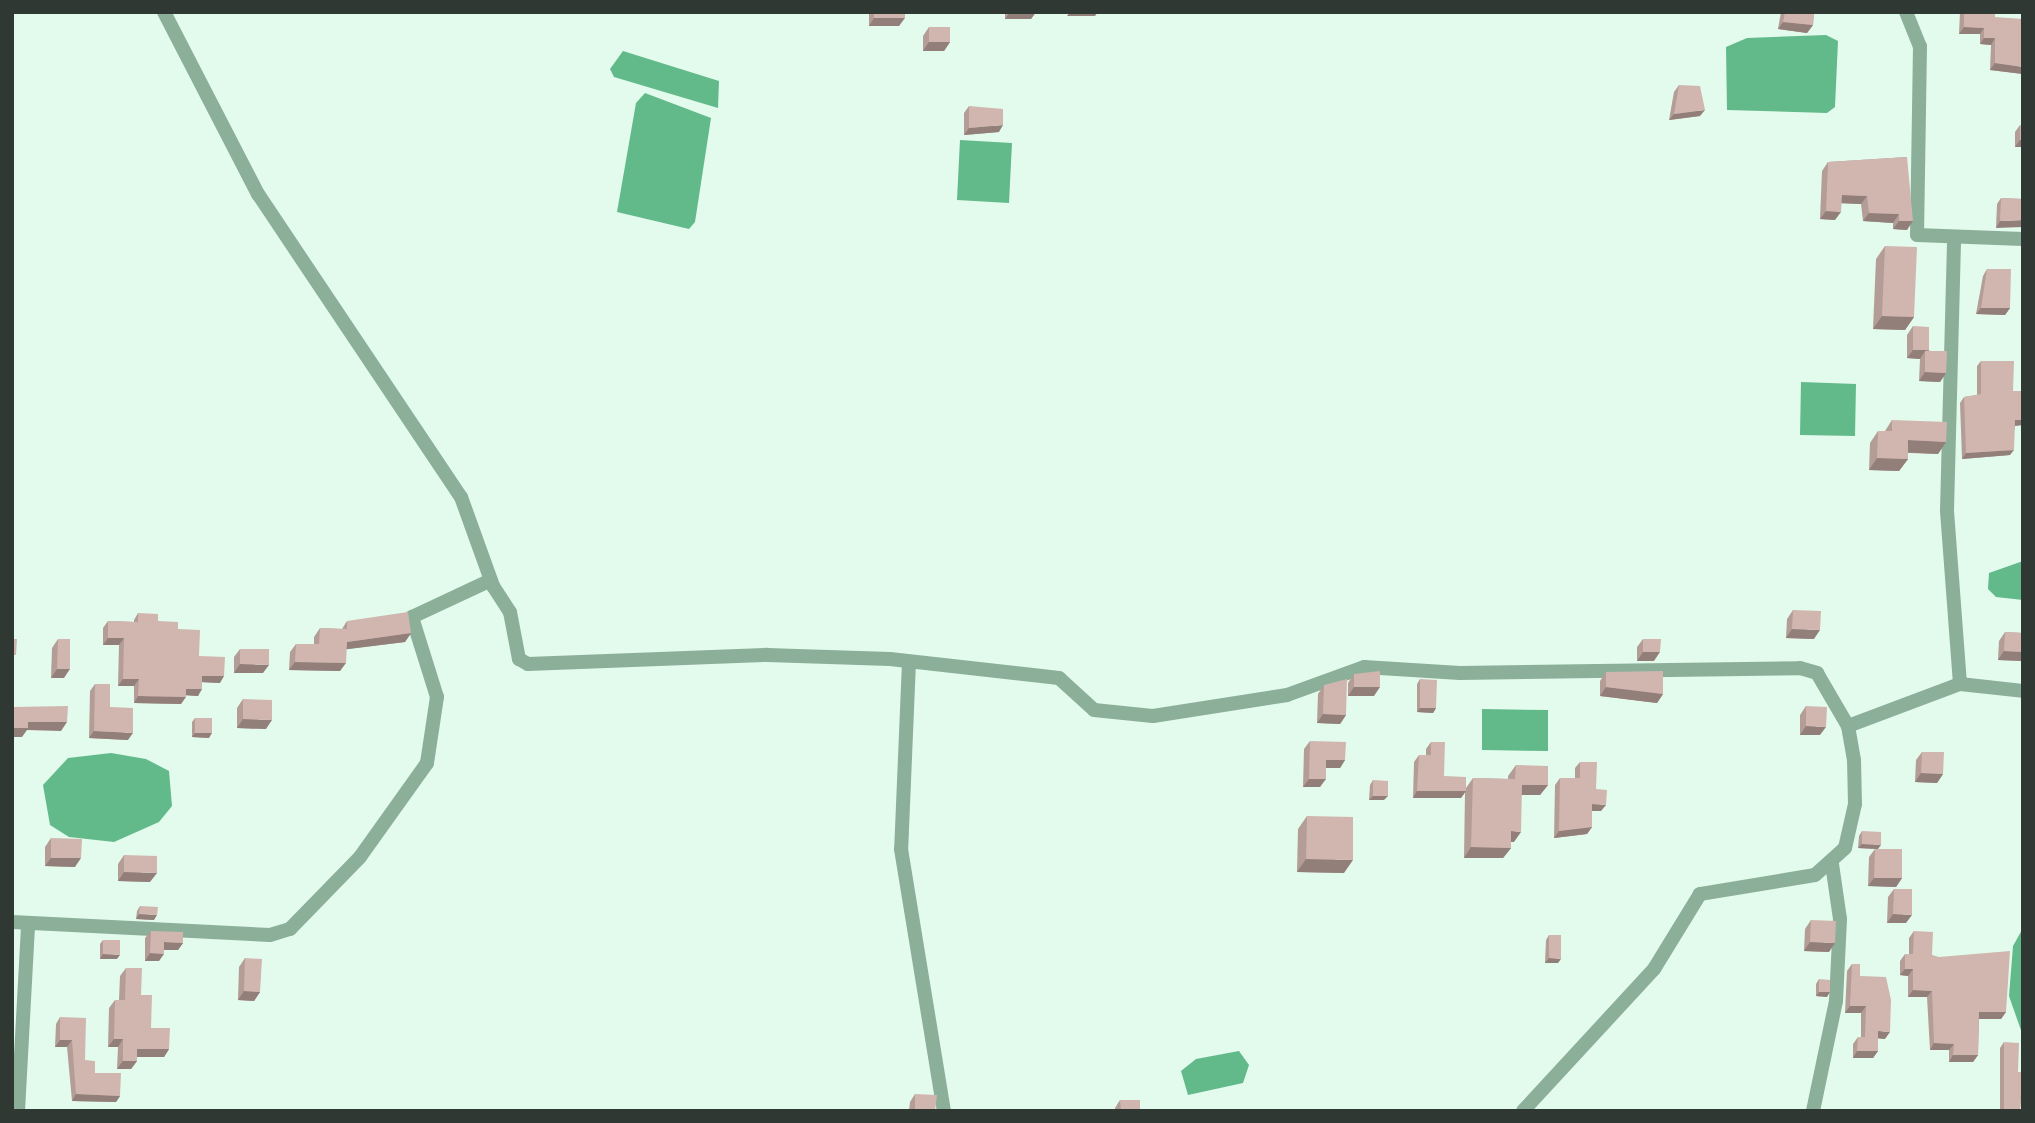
<!DOCTYPE html>
<style>
body{margin:0}
#map{position:relative;width:2035px;height:1123px;overflow:hidden;background:#e3fbec;font-family:Inter,sans-serif}
div>[style]{position:absolute}
.water>*{inset:0;background:#62ba8b}
.minor>*{height:14px;margin:-7px;padding:0 7px;transform-origin:7px;border-radius:7px;background:#8caf9a}
.wall>*{inset:0;background:#b39d96}
.shaded-wall>*{inset:0;background:#927f7a}
.building>*{inset:0;background:#d0b6af}
span{translate:-50% -50%;white-space:nowrap;text-align:center;line-height:1.15;-webkit-text-stroke:5px #e3fbec;paint-order:stroke}
.frame{position:absolute;inset:0;border:14px solid #2f3832;pointer-events:none}
</style>
<div id="map">
<div class="water">
<i style="clip-path:polygon(1826px 35px,1838px 41px,1835px 107px,1827px 113px,1727px 110px,1726px 47px,1747px 38px)"></i>
<i style="clip-path:polygon(623px 51px,719px 81px,718px 108px,614px 77px,610px 69px)"></i>
<i style="clip-path:polygon(645px 93px,711px 118px,695px 222px,689px 229px,617px 212px,636px 103px)"></i>
<i style="clip-path:polygon(960px 140px,1012px 143px,1009px 203px,957px 200px)"></i>
<i style="clip-path:polygon(1801px 382px,1856px 384px,1855px 436px,1800px 435px)"></i>
<i style="clip-path:polygon(2023px 561px,2023px 600px,1996px 597px,1988px 589px,1989px 573px)"></i>
<i style="clip-path:polygon(1482px 709px,1548px 710px,1548px 751px,1482px 750px)"></i>
<i style="clip-path:polygon(111px 753px,146px 759px,169px 771px,172px 806px,159px 822px,114px 842px,69px 837px,50px 825px,43px 785px,68px 758px)"></i>
<i style="clip-path:polygon(2023px 928px,2023px 1036px,2009px 996px,2013px 946px)"></i>
<i style="clip-path:polygon(1239px 1051px,1249px 1065px,1243px 1083px,1188px 1095px,1181px 1071px,1196px 1059px)"></i>
</div>
<div class="minor">
<i style="left:164px;top:12px;width:205px;rotate:62.7deg"></i>
<i style="left:258px;top:194px;width:365px;rotate:56.2deg"></i>
<i style="left:461px;top:497px;width:95px;rotate:70.2deg"></i>
<i style="left:493px;top:586px;width:31px;rotate:57deg"></i>
<i style="left:510px;top:612px;width:48px;rotate:79.2deg"></i>
<i style="left:519px;top:659px;width:10px;rotate:29deg"></i>
<i style="left:528px;top:664px;width:239px;rotate:-2.2deg"></i>
<i style="left:767px;top:655px;width:123px;rotate:1.9deg"></i>
<i style="left:890px;top:659px;width:170px;rotate:6.4deg"></i>
<i style="left:1059px;top:678px;width:47px;rotate:42.4deg"></i>
<i style="left:1094px;top:710px;width:59px;rotate:5.8deg"></i>
<i style="left:1153px;top:716px;width:136px;rotate:-8.9deg"></i>
<i style="left:1287px;top:695px;width:82px;rotate:-20deg"></i>
<i style="left:1364px;top:667px;width:96px;rotate:3.6deg"></i>
<i style="left:1460px;top:673px;width:340px;rotate:-0.8deg"></i>
<i style="left:1800px;top:668px;width:18px;rotate:16deg"></i>
<i style="left:1817px;top:673px;width:61px;rotate:59.7deg"></i>
<i style="left:1848px;top:726px;width:35px;rotate:80deg"></i>
<i style="left:1854px;top:760px;width:44px;rotate:88.7deg"></i>
<i style="left:1855px;top:804px;width:45px;rotate:102.8deg"></i>
<i style="left:1845px;top:848px;width:40px;rotate:138deg"></i>
<i style="left:1815px;top:875px;width:117px;rotate:170.6deg"></i>
<i style="left:1700px;top:894px;width:88px;rotate:121.5deg"></i>
<i style="left:1654px;top:969px;width:193px;rotate:132.7deg"></i>
<i style="left:1906px;top:12px;width:37px;rotate:68deg"></i>
<i style="left:1920px;top:46px;width:189px;rotate:90.9deg"></i>
<i style="left:1917px;top:235px;width:106px;rotate:2.2deg"></i>
<i style="left:909px;top:662px;width:187px;rotate:92.4deg"></i>
<i style="left:901px;top:849px;width:266px;rotate:80.7deg"></i>
<i style="left:1960px;top:684px;width:63px;rotate:6.3deg"></i>
<i style="left:1848px;top:726px;width:120px;rotate:-20.6deg"></i>
<i style="left:1960px;top:684px;width:174px;rotate:-94.3deg"></i>
<i style="left:1947px;top:510px;width:271px;rotate:-88.5deg"></i>
<i style="left:12px;top:922px;width:258px;rotate:2.9deg"></i>
<i style="left:270px;top:935px;width:21px;rotate:-17deg"></i>
<i style="left:290px;top:929px;width:100px;rotate:-45.8deg"></i>
<i style="left:360px;top:857px;width:115px;rotate:-54.5deg"></i>
<i style="left:427px;top:763px;width:67px;rotate:-81.4deg"></i>
<i style="left:437px;top:697px;width:84px;rotate:-107.4deg"></i>
<i style="left:412px;top:617px;width:87px;rotate:-25.1deg"></i>
<i style="left:18px;top:1111px;width:187px;rotate:-86.9deg"></i>
<i style="left:1813px;top:1111px;width:112px;rotate:-78.2deg"></i>
<i style="left:1836px;top:1001px;width:82px;rotate:-87.2deg"></i>
<i style="left:1840px;top:919px;width:56px;rotate:-98.3deg"></i>
</div>
<div class="wall">
<i style="clip-path:polygon(869px 12px,905px 12px,899px 26px,869px 26px)"></i>
<i style="clip-path:polygon(1005px 12px,1036px 12px,1031px 19px,1005px 19px)"></i>
<i style="clip-path:polygon(1781px 12px,1814px 12px,1813px 25px,1807px 33px,1778px 29px)"></i>
<i style="clip-path:polygon(1960px 12px,1995px 12px,1995px 17px,2023px 74px,1990px 70px,1991px 45px,1980px 44px,1980px 34px,1959px 34px)"></i>
<i style="clip-path:polygon(929px 27px,950px 42px,944px 51px,923px 51px,923px 36px)"></i>
<i style="clip-path:polygon(1679px 85px,1700px 116px,1669px 120px,1674px 92px)"></i>
<i style="clip-path:polygon(969px 106px,999px 132px,964px 135px,964px 113px)"></i>
<i style="clip-path:polygon(2020px 125px,2023px 125px,2023px 147px,2015px 147px,2015px 132px)"></i>
<i style="clip-path:polygon(1907px 157px,1907px 230px,1893px 229px,1893px 223px,1863px 221px,1861px 204px,1841px 203px,1835px 220px,1820px 219px,1822px 171px,1828px 162px)"></i>
<i style="clip-path:polygon(2001px 198px,2023px 199px,1996px 228px,1997px 204px)"></i>
<i style="clip-path:polygon(1885px 246px,1914px 317px,1905px 330px,1873px 329px,1876px 259px)"></i>
<i style="clip-path:polygon(1987px 269px,2010px 308px,2005px 315px,1976px 314px,1983px 276px)"></i>
<i style="clip-path:polygon(1913px 326px,1929px 350px,1946px 373px,1940px 382px,1919px 381px,1920px 359px,1907px 358px,1907px 335px)"></i>
<i style="clip-path:polygon(1981px 361px,2013px 391px,2023px 425px,2015px 426px,2010px 455px,1962px 459px,1960px 403px,1964px 397px,1977px 395px,1977px 366px)"></i>
<i style="clip-path:polygon(1892px 420px,1946px 442px,1938px 454px,1908px 453px,1908px 459px,1899px 471px,1869px 470px,1870px 443px,1878px 431px,1885px 431px)"></i>
<i style="clip-path:polygon(1793px 610px,1814px 639px,1786px 638px,1787px 619px)"></i>
<i style="clip-path:polygon(138px 613px,178px 629px,220px 683px,202px 682px,198px 696px,186px 695px,181px 704px,134px 703px,134px 686px,118px 686px,119px 645px,103px 645px,103px 628px,108px 621px,134px 622px,134px 620px)"></i>
<i style="clip-path:polygon(347px 621px,411px 633px,405px 642px,346px 649px,340px 671px,289px 670px,290px 652px,296px 644px,314px 644px,314px 637px,320px 628px,342px 629px)"></i>
<i style="clip-path:polygon(2005px 632px,2023px 633px,2023px 661px,1998px 660px,1999px 641px)"></i>
<i style="clip-path:polygon(58px 639px,64px 678px,51px 678px,52px 648px)"></i>
<i style="clip-path:polygon(1643px 639px,1654px 661px,1637px 661px,1637px 647px)"></i>
<i style="clip-path:polygon(240px 649px,263px 673px,234px 673px,234px 657px)"></i>
<i style="clip-path:polygon(1606px 672px,1663px 694px,1657px 703px,1600px 696px,1600px 681px)"></i>
<i style="clip-path:polygon(1354px 674px,1374px 696px,1348px 696px,1348px 683px)"></i>
<i style="clip-path:polygon(1420px 679px,1436px 708px,1433px 713px,1417px 712px,1417px 684px)"></i>
<i style="clip-path:polygon(95px 684px,110px 707px,128px 740px,89px 738px,90px 691px)"></i>
<i style="clip-path:polygon(1324px 685px,1346px 715px,1340px 724px,1317px 723px,1318px 694px)"></i>
<i style="clip-path:polygon(243px 699px,266px 729px,237px 728px,237px 708px)"></i>
<i style="clip-path:polygon(1806px 706px,1820px 735px,1800px 735px,1800px 715px)"></i>
<i style="clip-path:polygon(195px 718px,209px 738px,192px 737px,192px 722px)"></i>
<i style="clip-path:polygon(1310px 741px,1345px 760px,1340px 768px,1326px 768px,1320px 787px,1303px 787px,1304px 749px)"></i>
<i style="clip-path:polygon(1431px 742px,1444px 776px,1466px 788px,1473px 778px,1508px 779px,1508px 776px,1516px 765px,1548px 785px,1540px 795px,1521px 795px,1514px 842px,1511px 842px,1511px 848px,1503px 858px,1464px 858px,1465px 792px,1461px 798px,1413px 798px,1414px 762px,1419px 755px,1426px 755px,1426px 749px)"></i>
<i style="clip-path:polygon(1922px 752px,1943px 774px,1937px 783px,1915px 782px,1916px 760px)"></i>
<i style="clip-path:polygon(1580px 762px,1596px 789px,1601px 811px,1592px 811px,1592px 827px,1587px 834px,1554px 838px,1555px 785px,1560px 778px,1575px 778px,1575px 768px)"></i>
<i style="clip-path:polygon(1373px 780px,1384px 800px,1369px 800px,1370px 785px)"></i>
<i style="clip-path:polygon(1307px 816px,1344px 873px,1297px 872px,1298px 829px)"></i>
<i style="clip-path:polygon(1862px 831px,1878px 849px,1902px 878px,1896px 887px,1868px 886px,1869px 857px,1875px 849px,1858px 848px,1859px 836px)"></i>
<i style="clip-path:polygon(51px 838px,75px 867px,45px 866px,45px 847px)"></i>
<i style="clip-path:polygon(124px 855px,150px 882px,118px 881px,118px 864px)"></i>
<i style="clip-path:polygon(1894px 889px,1906px 923px,1887px 923px,1888px 897px)"></i>
<i style="clip-path:polygon(140px 906px,154px 920px,136px 919px,137px 911px)"></i>
<i style="clip-path:polygon(1811px 920px,1829px 952px,1804px 951px,1805px 929px)"></i>
<i style="clip-path:polygon(151px 931px,183px 943px,178px 950px,164px 950px,159px 961px,145px 961px,145px 938px)"></i>
<i style="clip-path:polygon(1914px 931px,1932px 955px,2006px 1012px,2001px 1019px,1979px 1019px,1978px 1055px,1973px 1062px,1949px 1062px,1949px 1050px,1930px 1050px,1927px 997px,1908px 997px,1908px 976px,1900px 975px,1900px 961px,1905px 954px,1909px 954px,1909px 938px)"></i>
<i style="clip-path:polygon(1549px 935px,1558px 963px,1545px 963px,1546px 940px)"></i>
<i style="clip-path:polygon(103px 940px,117px 959px,100px 959px,100px 944px)"></i>
<i style="clip-path:polygon(245px 958px,260px 992px,254px 1001px,238px 1000px,239px 967px)"></i>
<i style="clip-path:polygon(1852px 964px,1860px 976px,1885px 1039px,1878px 1038px,1878px 1051px,1873px 1058px,1853px 1058px,1853px 1044px,1858px 1037px,1861px 1037px,1861px 1013px,1845px 1013px,1847px 971px)"></i>
<i style="clip-path:polygon(126px 968px,141px 995px,151px 1028px,169px 1049px,164px 1057px,137px 1057px,137px 1061px,131px 1069px,117px 1069px,118px 1047px,108px 1047px,109px 1008px,115px 1000px,119px 1000px,120px 976px)"></i>
<i style="clip-path:polygon(1819px 979px,1827px 997px,1816px 996px,1816px 984px)"></i>
<i style="clip-path:polygon(60px 1017px,85px 1060px,95px 1073px,120px 1096px,116px 1102px,72px 1101px,67px 1047px,55px 1047px,56px 1024px)"></i>
<i style="clip-path:polygon(2004px 1042px,2018px 1072px,2021px 1097px,2020px 1111px,2000px 1111px,2000px 1048px)"></i>
<i style="clip-path:polygon(915px 1094px,935px 1111px,909px 1111px,910px 1102px)"></i>
<i style="clip-path:polygon(1120px 1100px,1140px 1111px,1115px 1111px,1115px 1108px)"></i>
</div>
<div class="shaded-wall">
<i style="clip-path:polygon(1010px 12px,1036px 12px,1031px 19px,1005px 19px)"></i>
<i style="clip-path:polygon(1070px 12px,1098px 12px,1095px 16px,1067px 16px)"></i>
<i style="clip-path:polygon(874px 18px,905px 18px,899px 26px,869px 26px)"></i>
<i style="clip-path:polygon(1783px 22px,1813px 25px,1807px 33px,1778px 29px)"></i>
<i style="clip-path:polygon(1964px 27px,1984px 28px,1980px 34px,1959px 34px)"></i>
<i style="clip-path:polygon(1984px 38px,1995px 38px,1991px 45px,1980px 44px)"></i>
<i style="clip-path:polygon(929px 42px,950px 42px,944px 51px,923px 51px)"></i>
<i style="clip-path:polygon(1995px 63px,2023px 67px,2023px 74px,1990px 70px)"></i>
<i style="clip-path:polygon(1705px 110px,1700px 116px,1669px 120px,1674px 114px)"></i>
<i style="clip-path:polygon(1003px 125px,999px 132px,964px 135px,969px 128px)"></i>
<i style="clip-path:polygon(2020px 140px,2023px 140px,2023px 147px,2015px 147px)"></i>
<i style="clip-path:polygon(1842px 195px,1867px 196px,1861px 204px,1836px 203px)"></i>
<i style="clip-path:polygon(1826px 211px,1841px 212px,1835px 220px,1820px 219px)"></i>
<i style="clip-path:polygon(1869px 213px,1899px 214px,1893px 223px,1863px 221px)"></i>
<i style="clip-path:polygon(2023px 220px,2023px 227px,1996px 228px,2000px 221px)"></i>
<i style="clip-path:polygon(1899px 221px,1913px 221px,1907px 230px,1893px 229px)"></i>
<i style="clip-path:polygon(1981px 308px,2010px 308px,2005px 315px,1976px 314px)"></i>
<i style="clip-path:polygon(1882px 316px,1914px 317px,1905px 330px,1873px 329px)"></i>
<i style="clip-path:polygon(1913px 350px,1929px 350px,1925px 351px,1920px 359px,1907px 358px)"></i>
<i style="clip-path:polygon(1925px 372px,1946px 373px,1940px 382px,1919px 381px)"></i>
<i style="clip-path:polygon(2015px 420px,2023px 420px,2023px 425px,2011px 426px)"></i>
<i style="clip-path:polygon(1908px 440px,1946px 442px,1938px 454px,1900px 452px)"></i>
<i style="clip-path:polygon(2014px 450px,2010px 455px,1962px 459px,1966px 453px)"></i>
<i style="clip-path:polygon(1877px 458px,1908px 459px,1899px 471px,1869px 470px)"></i>
<i style="clip-path:polygon(1792px 629px,1820px 630px,1814px 639px,1786px 638px)"></i>
<i style="clip-path:polygon(411px 633px,405px 642px,341px 650px,347px 642px)"></i>
<i style="clip-path:polygon(108px 638px,124px 638px,119px 645px,103px 645px)"></i>
<i style="clip-path:polygon(2004px 651px,2023px 652px,2023px 661px,1998px 660px)"></i>
<i style="clip-path:polygon(1643px 652px,1660px 652px,1654px 661px,1637px 661px)"></i>
<i style="clip-path:polygon(295px 662px,346px 663px,340px 671px,289px 670px)"></i>
<i style="clip-path:polygon(240px 664px,269px 665px,263px 673px,234px 673px)"></i>
<i style="clip-path:polygon(57px 669px,70px 669px,64px 678px,51px 678px)"></i>
<i style="clip-path:polygon(202px 676px,224px 676px,220px 683px,198px 682px)"></i>
<i style="clip-path:polygon(123px 679px,139px 679px,134px 686px,118px 686px)"></i>
<i style="clip-path:polygon(1354px 687px,1380px 687px,1374px 696px,1348px 696px)"></i>
<i style="clip-path:polygon(1606px 687px,1663px 694px,1657px 703px,1600px 696px)"></i>
<i style="clip-path:polygon(186px 689px,202px 689px,198px 696px,181px 695px)"></i>
<i style="clip-path:polygon(138px 696px,186px 697px,181px 704px,134px 703px)"></i>
<i style="clip-path:polygon(1420px 708px,1436px 708px,1433px 713px,1417px 712px)"></i>
<i style="clip-path:polygon(1323px 714px,1346px 715px,1340px 724px,1317px 723px)"></i>
<i style="clip-path:polygon(243px 719px,272px 720px,266px 729px,237px 728px)"></i>
<i style="clip-path:polygon(28px 722px,67px 722px,61px 731px,27px 730px,22px 737px,12px 737px,12px 728px)"></i>
<i style="clip-path:polygon(1806px 726px,1826px 727px,1820px 735px,1800px 735px)"></i>
<i style="clip-path:polygon(94px 731px,133px 733px,128px 740px,89px 738px)"></i>
<i style="clip-path:polygon(195px 733px,212px 733px,209px 738px,192px 737px)"></i>
<i style="clip-path:polygon(1326px 760px,1345px 760px,1340px 768px,1321px 768px)"></i>
<i style="clip-path:polygon(1921px 773px,1943px 774px,1937px 783px,1915px 782px)"></i>
<i style="clip-path:polygon(1309px 779px,1326px 779px,1320px 787px,1303px 787px)"></i>
<i style="clip-path:polygon(1522px 785px,1548px 785px,1540px 795px,1514px 795px)"></i>
<i style="clip-path:polygon(1417px 791px,1466px 791px,1461px 798px,1413px 798px)"></i>
<i style="clip-path:polygon(1373px 796px,1388px 796px,1384px 800px,1369px 800px)"></i>
<i style="clip-path:polygon(1592px 804px,1606px 805px,1601px 811px,1587px 811px)"></i>
<i style="clip-path:polygon(1592px 827px,1587px 834px,1554px 838px,1559px 831px)"></i>
<i style="clip-path:polygon(1511px 831px,1521px 832px,1514px 842px,1504px 842px)"></i>
<i style="clip-path:polygon(1862px 844px,1881px 845px,1878px 849px,1858px 848px)"></i>
<i style="clip-path:polygon(1471px 847px,1511px 848px,1503px 858px,1464px 858px)"></i>
<i style="clip-path:polygon(51px 858px,81px 858px,75px 867px,45px 866px)"></i>
<i style="clip-path:polygon(1306px 859px,1353px 860px,1344px 873px,1297px 872px)"></i>
<i style="clip-path:polygon(124px 872px,157px 873px,150px 882px,118px 881px)"></i>
<i style="clip-path:polygon(1874px 878px,1902px 878px,1896px 887px,1868px 886px)"></i>
<i style="clip-path:polygon(139px 914px,157px 915px,154px 920px,136px 919px)"></i>
<i style="clip-path:polygon(1893px 914px,1912px 915px,1906px 923px,1887px 923px)"></i>
<i style="clip-path:polygon(164px 942px,183px 943px,178px 950px,159px 950px)"></i>
<i style="clip-path:polygon(1810px 942px,1835px 943px,1829px 952px,1804px 951px)"></i>
<i style="clip-path:polygon(150px 953px,164px 954px,159px 961px,145px 961px)"></i>
<i style="clip-path:polygon(103px 954px,120px 955px,117px 959px,100px 959px)"></i>
<i style="clip-path:polygon(1549px 958px,1561px 959px,1558px 963px,1545px 963px)"></i>
<i style="clip-path:polygon(1905px 969px,1913px 969px,1908px 976px,1900px 975px)"></i>
<i style="clip-path:polygon(1913px 990px,1932px 991px,1927px 997px,1908px 997px)"></i>
<i style="clip-path:polygon(244px 991px,260px 992px,254px 1001px,238px 1000px)"></i>
<i style="clip-path:polygon(1819px 992px,1830px 992px,1827px 997px,1816px 996px)"></i>
<i style="clip-path:polygon(1850px 1006px,1866px 1006px,1861px 1013px,1845px 1013px)"></i>
<i style="clip-path:polygon(1979px 1012px,2006px 1012px,2001px 1019px,1974px 1019px)"></i>
<i style="clip-path:polygon(1878px 1031px,1890px 1032px,1885px 1039px,1874px 1038px)"></i>
<i style="clip-path:polygon(114px 1039px,123px 1039px,118px 1047px,108px 1047px)"></i>
<i style="clip-path:polygon(60px 1040px,72px 1040px,67px 1047px,55px 1047px)"></i>
<i style="clip-path:polygon(1934px 1043px,1954px 1044px,1949px 1050px,1930px 1050px)"></i>
<i style="clip-path:polygon(137px 1049px,169px 1049px,164px 1057px,131px 1057px)"></i>
<i style="clip-path:polygon(1857px 1051px,1878px 1051px,1873px 1058px,1853px 1058px)"></i>
<i style="clip-path:polygon(1953px 1055px,1978px 1055px,1973px 1062px,1949px 1062px)"></i>
<i style="clip-path:polygon(123px 1061px,137px 1061px,131px 1069px,117px 1069px)"></i>
<i style="clip-path:polygon(76px 1094px,120px 1096px,116px 1102px,72px 1101px)"></i>
</div>
<div class="building">
<i style="clip-path:polygon(874px 12px,905px 12px,905px 18px,874px 18px)"></i>
<i style="clip-path:polygon(1785px 12px,1814px 12px,1813px 25px,1783px 22px)"></i>
<i style="clip-path:polygon(1964px 12px,1995px 12px,1995px 17px,2023px 19px,2023px 67px,1995px 63px,1995px 38px,1984px 38px,1984px 28px,1964px 27px)"></i>
<i style="clip-path:polygon(929px 27px,950px 27px,950px 42px,929px 42px)"></i>
<i style="clip-path:polygon(1679px 85px,1700px 86px,1705px 110px,1674px 114px)"></i>
<i style="clip-path:polygon(969px 106px,1003px 109px,1003px 125px,969px 128px)"></i>
<i style="clip-path:polygon(2020px 125px,2023px 125px,2023px 140px,2020px 140px)"></i>
<i style="clip-path:polygon(1907px 157px,1913px 221px,1899px 221px,1899px 214px,1869px 213px,1867px 196px,1842px 195px,1841px 212px,1826px 211px,1828px 162px)"></i>
<i style="clip-path:polygon(2001px 198px,2023px 199px,2023px 220px,2000px 221px)"></i>
<i style="clip-path:polygon(1885px 246px,1917px 247px,1914px 317px,1882px 316px)"></i>
<i style="clip-path:polygon(1987px 269px,2011px 269px,2010px 308px,1981px 308px)"></i>
<i style="clip-path:polygon(1913px 326px,1929px 327px,1929px 350px,1913px 350px)"></i>
<i style="clip-path:polygon(1925px 351px,1947px 351px,1946px 373px,1925px 372px)"></i>
<i style="clip-path:polygon(1981px 361px,2014px 361px,2013px 391px,2023px 391px,2023px 420px,2015px 420px,2014px 450px,1966px 453px,1964px 397px,1981px 394px)"></i>
<i style="clip-path:polygon(1892px 420px,1947px 422px,1946px 442px,1908px 440px,1908px 459px,1877px 458px,1878px 431px,1892px 431px)"></i>
<i style="clip-path:polygon(1793px 610px,1821px 611px,1820px 630px,1792px 629px)"></i>
<i style="clip-path:polygon(408px 612px,411px 633px,347px 642px,346px 663px,295px 662px,296px 644px,319px 644px,320px 628px,347px 629px,347px 621px)"></i>
<i style="clip-path:polygon(138px 613px,158px 614px,158px 621px,178px 622px,178px 629px,200px 630px,199px 656px,225px 657px,224px 676px,202px 676px,202px 689px,186px 689px,186px 697px,138px 696px,139px 679px,123px 679px,124px 638px,108px 638px,108px 621px,138px 622px)"></i>
<i style="clip-path:polygon(2005px 632px,2023px 633px,2023px 652px,2004px 651px)"></i>
<i style="clip-path:polygon(12px 639px,17px 639px,16px 655px,12px 655px)"></i>
<i style="clip-path:polygon(58px 639px,70px 639px,70px 669px,57px 669px)"></i>
<i style="clip-path:polygon(1643px 639px,1661px 639px,1660px 652px,1643px 652px)"></i>
<i style="clip-path:polygon(240px 649px,269px 649px,269px 665px,240px 664px)"></i>
<i style="clip-path:polygon(1380px 671px,1380px 687px,1354px 687px,1354px 674px)"></i>
<i style="clip-path:polygon(1663px 671px,1663px 694px,1606px 687px,1606px 672px)"></i>
<i style="clip-path:polygon(1347px 679px,1346px 715px,1323px 714px,1324px 685px)"></i>
<i style="clip-path:polygon(1420px 679px,1437px 680px,1436px 708px,1420px 708px)"></i>
<i style="clip-path:polygon(95px 684px,110px 684px,110px 707px,133px 708px,133px 733px,94px 731px)"></i>
<i style="clip-path:polygon(243px 699px,272px 700px,272px 720px,243px 719px)"></i>
<i style="clip-path:polygon(68px 706px,67px 722px,28px 722px,28px 728px,12px 728px,12px 707px)"></i>
<i style="clip-path:polygon(1806px 706px,1827px 707px,1826px 727px,1806px 726px)"></i>
<i style="clip-path:polygon(195px 718px,212px 718px,212px 733px,195px 733px)"></i>
<i style="clip-path:polygon(1310px 741px,1346px 742px,1345px 760px,1326px 760px,1326px 779px,1309px 779px)"></i>
<i style="clip-path:polygon(1431px 742px,1445px 742px,1444px 776px,1466px 777px,1466px 791px,1417px 791px,1419px 755px,1431px 755px)"></i>
<i style="clip-path:polygon(1922px 752px,1944px 752px,1943px 774px,1921px 773px)"></i>
<i style="clip-path:polygon(1580px 762px,1597px 762px,1596px 789px,1607px 790px,1606px 805px,1592px 804px,1592px 827px,1559px 831px,1560px 778px,1580px 778px)"></i>
<i style="clip-path:polygon(1516px 765px,1548px 766px,1548px 785px,1522px 785px,1521px 832px,1511px 831px,1511px 848px,1471px 847px,1473px 778px,1515px 779px)"></i>
<i style="clip-path:polygon(1373px 780px,1388px 781px,1388px 796px,1373px 796px)"></i>
<i style="clip-path:polygon(1307px 816px,1353px 817px,1353px 860px,1306px 859px)"></i>
<i style="clip-path:polygon(1862px 831px,1881px 832px,1881px 845px,1862px 844px)"></i>
<i style="clip-path:polygon(51px 838px,82px 839px,81px 858px,51px 858px)"></i>
<i style="clip-path:polygon(1875px 849px,1902px 849px,1902px 878px,1874px 878px)"></i>
<i style="clip-path:polygon(124px 855px,157px 856px,157px 873px,124px 872px)"></i>
<i style="clip-path:polygon(1894px 889px,1912px 889px,1912px 915px,1893px 914px)"></i>
<i style="clip-path:polygon(140px 906px,158px 907px,157px 915px,139px 914px)"></i>
<i style="clip-path:polygon(1811px 920px,1836px 921px,1835px 943px,1810px 942px)"></i>
<i style="clip-path:polygon(151px 931px,183px 932px,183px 943px,164px 942px,164px 954px,150px 953px)"></i>
<i style="clip-path:polygon(1914px 931px,1933px 932px,1932px 955px,1939px 957px,2010px 951px,2006px 1012px,1979px 1012px,1978px 1055px,1953px 1055px,1954px 1044px,1934px 1043px,1932px 991px,1913px 990px,1913px 969px,1905px 969px,1905px 954px,1913px 954px)"></i>
<i style="clip-path:polygon(1549px 935px,1561px 935px,1561px 959px,1549px 958px)"></i>
<i style="clip-path:polygon(103px 940px,120px 940px,120px 955px,103px 954px)"></i>
<i style="clip-path:polygon(245px 958px,262px 959px,260px 992px,244px 991px)"></i>
<i style="clip-path:polygon(1852px 964px,1860px 964px,1860px 976px,1886px 977px,1891px 1000px,1890px 1032px,1878px 1031px,1878px 1051px,1857px 1051px,1858px 1037px,1865px 1037px,1866px 1006px,1850px 1006px)"></i>
<i style="clip-path:polygon(126px 968px,142px 968px,141px 995px,152px 995px,151px 1028px,170px 1028px,169px 1049px,137px 1049px,137px 1061px,123px 1061px,123px 1039px,114px 1039px,115px 1000px,125px 1000px)"></i>
<i style="clip-path:polygon(1819px 979px,1830px 980px,1830px 992px,1819px 992px)"></i>
<i style="clip-path:polygon(60px 1017px,86px 1018px,85px 1060px,95px 1061px,95px 1073px,121px 1073px,120px 1096px,76px 1094px,72px 1040px,60px 1040px)"></i>
<i style="clip-path:polygon(2004px 1042px,2019px 1043px,2018px 1072px,2023px 1072px,2023px 1091px,2021px 1091px,2020px 1111px,2004px 1111px)"></i>
<i style="clip-path:polygon(915px 1094px,937px 1095px,935px 1111px,915px 1111px)"></i>
<i style="clip-path:polygon(1120px 1100px,1140px 1100px,1140px 1111px,1121px 1111px)"></i>
</div>
<div class="frame"></div>
</div>
